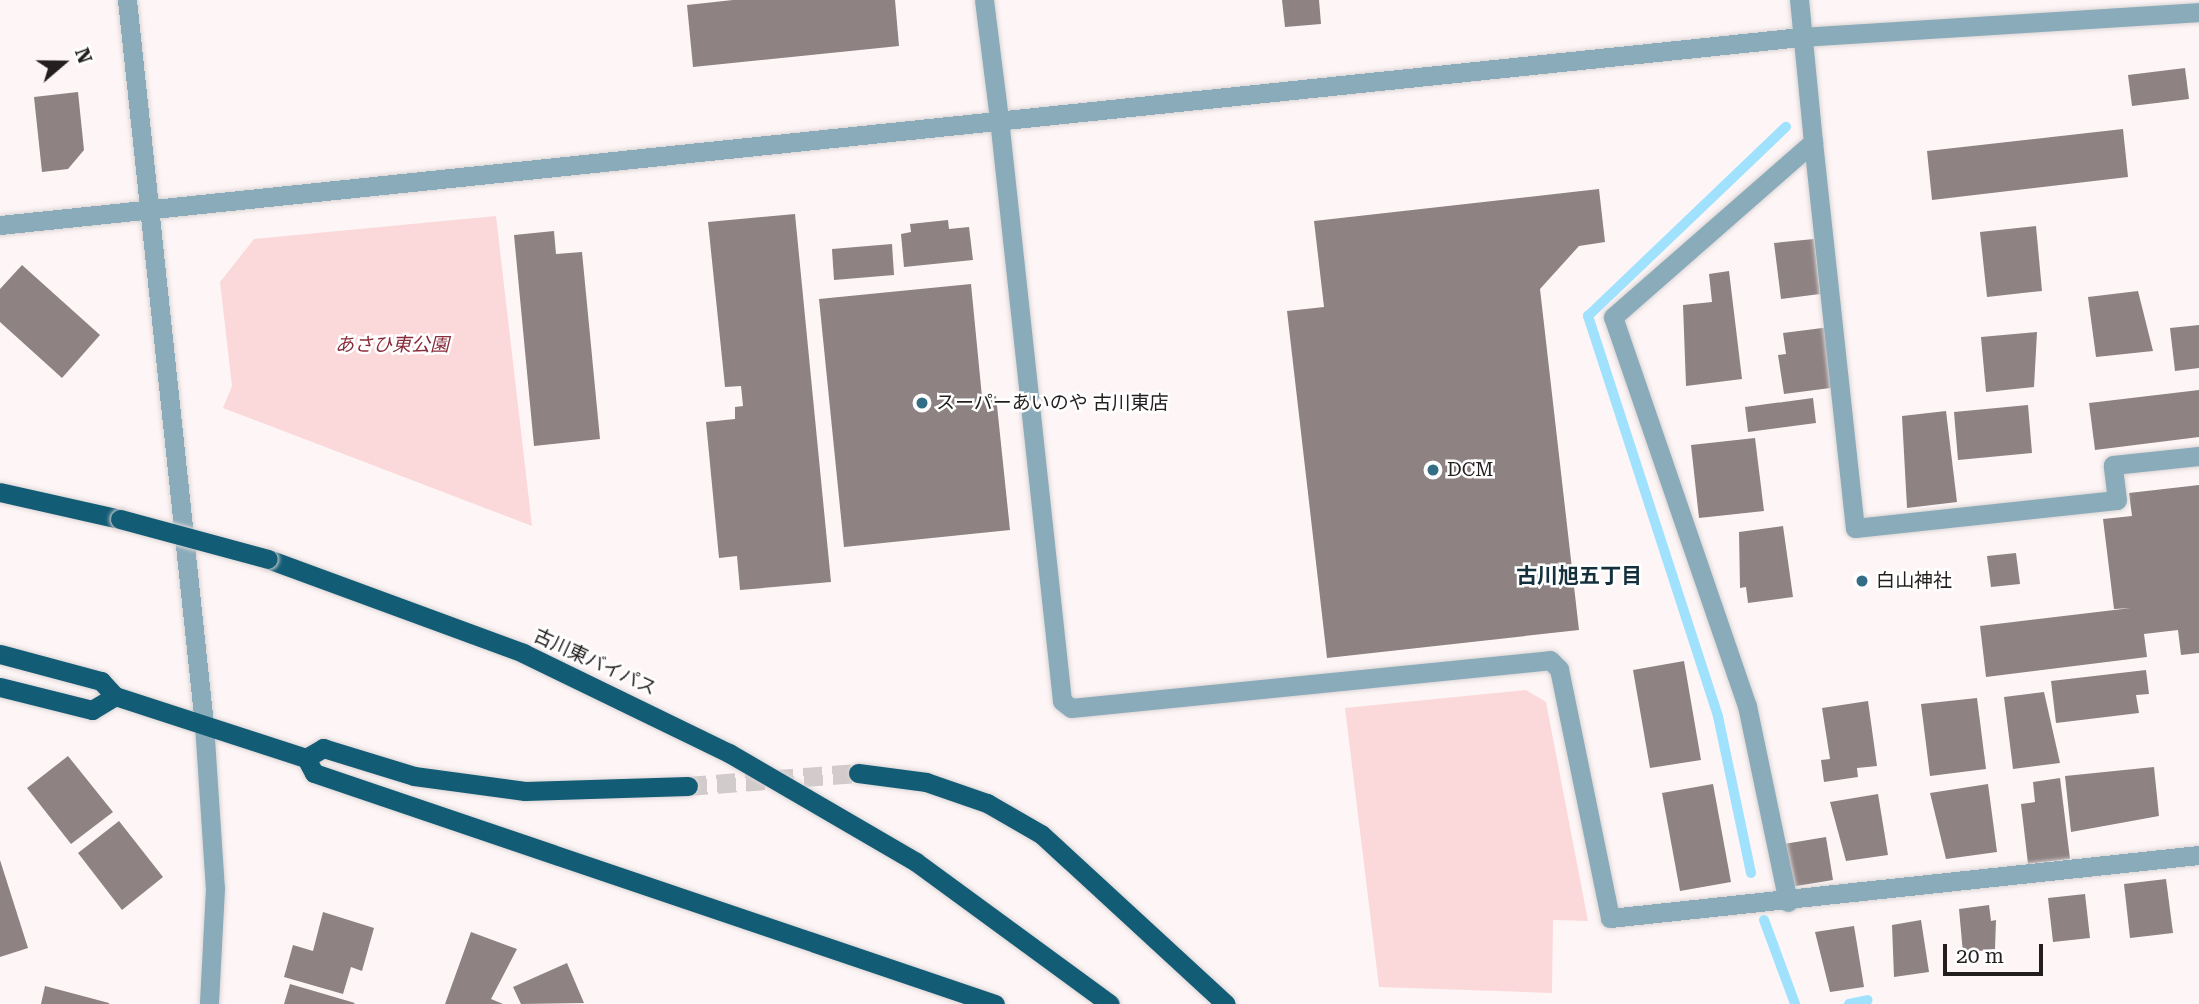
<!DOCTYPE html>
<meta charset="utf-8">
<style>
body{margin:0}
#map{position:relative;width:2199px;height:1004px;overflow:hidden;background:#fef6f6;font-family:"Roboto Serif","Noto Sans JP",serif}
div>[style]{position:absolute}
.green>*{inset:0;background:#fbd8da}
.stream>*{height:10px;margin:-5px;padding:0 5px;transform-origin:5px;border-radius:5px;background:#a0e2fe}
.building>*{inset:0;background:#8e8283}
.trunk-tunnel>*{height:19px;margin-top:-9.5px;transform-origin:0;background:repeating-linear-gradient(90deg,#d2cbcb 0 19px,transparent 0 29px)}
.roads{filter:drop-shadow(0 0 2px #dbd4d4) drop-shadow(0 0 2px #dbd4d4)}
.minor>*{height:19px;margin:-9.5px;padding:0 9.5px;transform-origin:9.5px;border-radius:9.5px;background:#89abba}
.tertiary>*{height:19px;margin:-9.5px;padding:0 9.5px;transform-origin:9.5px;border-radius:9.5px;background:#89abba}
.trunk>*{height:19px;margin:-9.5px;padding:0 9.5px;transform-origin:9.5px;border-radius:9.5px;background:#125c76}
.bridges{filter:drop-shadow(0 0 2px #dbd4d4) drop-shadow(0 0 2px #dbd4d4)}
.trunk-bridge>*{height:19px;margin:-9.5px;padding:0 9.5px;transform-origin:9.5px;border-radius:9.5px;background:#125c76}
.dots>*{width:19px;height:19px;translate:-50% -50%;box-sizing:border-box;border:4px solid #fff;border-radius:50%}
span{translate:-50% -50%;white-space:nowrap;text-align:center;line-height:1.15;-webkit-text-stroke:5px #fff;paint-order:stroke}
.park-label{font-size:19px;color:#892c3b;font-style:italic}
.poi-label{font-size:19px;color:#241f1f}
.left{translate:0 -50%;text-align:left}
.street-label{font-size:19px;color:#241f1f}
.neighbourhood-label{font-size:21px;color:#14303c;font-weight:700}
.north{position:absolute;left:28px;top:28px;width:70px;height:70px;-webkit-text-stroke:5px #fff;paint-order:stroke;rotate:70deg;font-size:19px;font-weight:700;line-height:28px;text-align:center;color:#241f1f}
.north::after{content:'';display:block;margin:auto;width:24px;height:32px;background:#241f1f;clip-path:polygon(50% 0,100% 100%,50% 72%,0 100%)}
.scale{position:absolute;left:1943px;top:944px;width:100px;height:32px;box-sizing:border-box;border:4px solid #241f1f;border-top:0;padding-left:9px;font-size:21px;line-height:24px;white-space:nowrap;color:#241f1f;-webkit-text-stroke:5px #fff;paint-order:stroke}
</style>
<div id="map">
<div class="green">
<i style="clip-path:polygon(496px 216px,532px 526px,223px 408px,232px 386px,220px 282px,254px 239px)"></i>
<i style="clip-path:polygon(1526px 690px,1546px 702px,1588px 921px,1553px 920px,1552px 993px,1379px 987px,1345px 708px)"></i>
</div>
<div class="stream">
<i style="left:1751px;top:873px;width:160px;rotate:-101.9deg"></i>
<i style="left:1718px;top:716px;width:421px;rotate:-108deg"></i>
<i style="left:1588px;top:316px;width:274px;rotate:-43.7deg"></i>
<i style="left:1764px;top:920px;width:90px;rotate:69.7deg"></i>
<i style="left:1849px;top:1004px;width:19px;rotate:-12deg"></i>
</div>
<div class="building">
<i style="clip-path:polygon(733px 0,895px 0,899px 46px,693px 67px,687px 5px)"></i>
<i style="clip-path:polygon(1282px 0,1319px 0,1321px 24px,1285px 27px)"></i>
<i style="clip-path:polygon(2185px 68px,2189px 99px,2132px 106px,2128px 75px)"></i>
<i style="clip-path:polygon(78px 92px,84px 150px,68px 169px,42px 172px,34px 97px)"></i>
<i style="clip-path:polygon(2123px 129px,2128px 177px,1932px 200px,1927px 151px)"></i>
<i style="clip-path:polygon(1599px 189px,1605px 242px,1579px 246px,1540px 289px,1579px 630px,1327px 658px,1287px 311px,1324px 307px,1314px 221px)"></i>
<i style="clip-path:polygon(795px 214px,831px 582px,740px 590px,737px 556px,719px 558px,706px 422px,735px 419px,735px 407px,743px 406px,741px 386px,725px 387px,708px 222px)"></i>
<i style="clip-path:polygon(948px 220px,949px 229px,969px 227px,973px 260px,904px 267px,901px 234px,911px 232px,910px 224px)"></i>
<i style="clip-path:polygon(2036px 226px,2042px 291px,1987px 297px,1980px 232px)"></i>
<i style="clip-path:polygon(554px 231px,556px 254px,582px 252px,600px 439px,534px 446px,514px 235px)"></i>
<i style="clip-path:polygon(1814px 239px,1820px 294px,1781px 299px,1774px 243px)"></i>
<i style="clip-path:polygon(892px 244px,894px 275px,834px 280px,832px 249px)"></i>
<i style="clip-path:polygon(22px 265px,100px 335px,62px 378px,0 322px,0 289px)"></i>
<i style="clip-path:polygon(1729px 271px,1742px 379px,1686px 386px,1683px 305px,1712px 302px,1709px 274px)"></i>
<i style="clip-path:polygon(971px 284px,982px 397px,996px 396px,1010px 530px,844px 547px,819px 299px)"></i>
<i style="clip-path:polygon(2138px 291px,2153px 351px,2096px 357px,2088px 297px)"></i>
<i style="clip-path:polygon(2199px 325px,2199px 368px,2175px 371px,2170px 328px)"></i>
<i style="clip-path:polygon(1830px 327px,1838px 387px,1784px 394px,1778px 355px,1786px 354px,1783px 333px)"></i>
<i style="clip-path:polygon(2037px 332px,2034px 387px,1986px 392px,1981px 337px)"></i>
<i style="clip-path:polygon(2199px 390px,2199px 437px,2095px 450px,2089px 403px)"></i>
<i style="clip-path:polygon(1813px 398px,1816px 423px,1748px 432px,1745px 407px)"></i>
<i style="clip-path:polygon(2028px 405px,2032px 453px,1958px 460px,1954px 412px)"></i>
<i style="clip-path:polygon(1946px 411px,1957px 502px,1907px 508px,1902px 416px)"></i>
<i style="clip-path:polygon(1755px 438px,1764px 511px,1699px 518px,1691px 445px)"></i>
<i style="clip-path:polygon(2199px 485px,2199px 653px,2181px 655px,2178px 630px,2144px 634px,2147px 657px,1986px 677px,1980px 626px,2131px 608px,2114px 609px,2103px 519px,2132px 516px,2129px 493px)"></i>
<i style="clip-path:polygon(1783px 526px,1793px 597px,1748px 603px,1746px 587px,1740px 588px,1739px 532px)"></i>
<i style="clip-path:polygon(2016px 553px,2020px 584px,1991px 587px,1987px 556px)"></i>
<i style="clip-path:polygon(1684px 661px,1701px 760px,1650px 768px,1633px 670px)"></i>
<i style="clip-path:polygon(2146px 670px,2149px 694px,2136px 695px,2139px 713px,2056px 723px,2051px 681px)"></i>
<i style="clip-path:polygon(2044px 692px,2060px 763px,2013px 769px,2004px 697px)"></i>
<i style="clip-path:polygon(1977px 698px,1986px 769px,1930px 776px,1921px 704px)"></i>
<i style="clip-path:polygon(1868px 701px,1877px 766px,1857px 768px,1858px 777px,1824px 782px,1821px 760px,1830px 759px,1822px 708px)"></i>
<i style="clip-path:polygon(68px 756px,113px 812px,71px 844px,27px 788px)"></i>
<i style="clip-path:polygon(2154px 767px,2159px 816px,2071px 832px,2065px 776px)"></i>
<i style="clip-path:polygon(2060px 778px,2070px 859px,2028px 864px,2021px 804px,2035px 802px,2033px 782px)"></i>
<i style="clip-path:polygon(1713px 784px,1731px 882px,1680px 891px,1662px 793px)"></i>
<i style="clip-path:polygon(1988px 784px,1997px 852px,1946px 859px,1930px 793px)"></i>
<i style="clip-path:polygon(1878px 794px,1888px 855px,1846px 861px,1830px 802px)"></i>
<i style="clip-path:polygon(119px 821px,163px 877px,122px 910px,78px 853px)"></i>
<i style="clip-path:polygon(1826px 837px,1833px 880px,1791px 887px,1784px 844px)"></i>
<i style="clip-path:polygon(0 860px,28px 948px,0 957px)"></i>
<i style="clip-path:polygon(2166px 879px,2173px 933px,2130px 938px,2124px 884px)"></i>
<i style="clip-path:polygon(2085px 894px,2090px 938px,2053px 942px,2048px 898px)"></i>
<i style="clip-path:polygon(1989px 905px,1991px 921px,1996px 920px,1995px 949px,1963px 953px,1959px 909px)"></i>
<i style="clip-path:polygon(323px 912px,374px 928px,362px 971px,351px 967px,343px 994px,284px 977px,293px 945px,313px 951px)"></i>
<i style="clip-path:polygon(1921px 920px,1929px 972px,1894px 977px,1892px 925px)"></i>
<i style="clip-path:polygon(1854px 926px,1864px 987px,1830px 992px,1815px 932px)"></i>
<i style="clip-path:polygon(471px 932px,517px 949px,491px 999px,503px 1004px,445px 1004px)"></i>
<i style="clip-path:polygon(567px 963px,584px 1003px,521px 1004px,513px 987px)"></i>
<i style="clip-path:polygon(290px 984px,355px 1003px,354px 1004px,284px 1004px)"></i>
<i style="clip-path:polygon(45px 986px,109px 1003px,109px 1004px,41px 1004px)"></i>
</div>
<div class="trunk-tunnel">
<i style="left:688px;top:786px;width:170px;rotate:-4.4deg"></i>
</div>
<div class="roads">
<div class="minor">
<i style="left:999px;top:119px;width:585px;rotate:83.82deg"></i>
<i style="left:1062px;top:701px;width:11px;rotate:38deg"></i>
<i style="left:1071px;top:708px;width:481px;rotate:-5.7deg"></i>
<i style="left:1550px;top:660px;width:13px;rotate:45deg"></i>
<i style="left:1559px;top:669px;width:254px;rotate:78.4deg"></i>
<i style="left:1610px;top:918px;width:592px;rotate:-6.11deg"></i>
<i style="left:1813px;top:142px;width:388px;rotate:83.8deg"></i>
<i style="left:1855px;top:528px;width:263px;rotate:-6.1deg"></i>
<i style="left:2117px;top:500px;width:35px;rotate:-97deg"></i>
<i style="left:2113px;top:465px;width:86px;rotate:-6deg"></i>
<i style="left:1788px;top:902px;width:200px;rotate:-101.8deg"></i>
<i style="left:1747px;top:706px;width:411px;rotate:-109deg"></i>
<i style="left:1613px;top:317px;width:266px;rotate:-41.2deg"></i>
<i style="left:1813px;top:142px;width:143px;rotate:-95.6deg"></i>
</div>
<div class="tertiary">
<i style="left:127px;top:0;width:728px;rotate:83.93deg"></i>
<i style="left:204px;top:724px;width:164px;rotate:86.2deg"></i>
<i style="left:215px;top:888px;width:116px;rotate:93deg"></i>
<i style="left:984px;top:0;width:120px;rotate:82.8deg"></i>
<i style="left:0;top:225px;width:1812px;rotate:-5.96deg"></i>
<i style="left:1802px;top:37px;width:398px;rotate:-3.6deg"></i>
</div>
<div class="trunk">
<i style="left:0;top:492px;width:123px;rotate:12.7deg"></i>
<i style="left:268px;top:559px;width:272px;rotate:20.2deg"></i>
<i style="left:523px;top:653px;width:229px;rotate:25.9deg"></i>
<i style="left:729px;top:753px;width:216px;rotate:30.2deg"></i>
<i style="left:916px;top:862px;width:240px;rotate:36.2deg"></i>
<i style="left:0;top:654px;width:105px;rotate:15deg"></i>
<i style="left:101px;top:681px;width:21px;rotate:47deg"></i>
<i style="left:115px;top:696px;width:201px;rotate:18deg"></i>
<i style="left:306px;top:758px;width:17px;rotate:62deg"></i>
<i style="left:314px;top:773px;width:719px;rotate:18.74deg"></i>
<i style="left:0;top:687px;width:95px;rotate:14deg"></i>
<i style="left:92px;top:710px;width:27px;rotate:-31deg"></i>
<i style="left:306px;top:758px;width:20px;rotate:-30deg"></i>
<i style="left:323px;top:748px;width:95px;rotate:17.1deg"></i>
<i style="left:414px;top:776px;width:112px;rotate:7.7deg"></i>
<i style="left:525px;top:791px;width:163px;rotate:-1.8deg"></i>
<i style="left:858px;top:773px;width:69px;rotate:7.5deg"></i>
<i style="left:926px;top:782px;width:65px;rotate:19deg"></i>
<i style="left:987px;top:803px;width:62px;rotate:29.9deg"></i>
<i style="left:1041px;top:834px;width:251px;rotate:42.6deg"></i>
</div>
</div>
<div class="bridges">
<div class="trunk-bridge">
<i style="left:120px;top:519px;width:153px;rotate:15.1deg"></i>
</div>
</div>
<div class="dots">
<i style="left:922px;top:403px;background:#336e86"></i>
<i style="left:1433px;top:470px;background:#336e86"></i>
<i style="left:1862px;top:581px;background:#336e86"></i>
</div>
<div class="park-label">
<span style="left:392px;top:345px">あさひ東公園</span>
</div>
<div class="poi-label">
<span class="left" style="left:936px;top:403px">スーパーあいのや 古川東店</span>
<span class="left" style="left:1447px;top:470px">DCM</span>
<span class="left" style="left:1876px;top:581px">白山神社</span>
</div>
<div class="street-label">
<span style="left:595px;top:662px;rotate:25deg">古川東バイパス</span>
</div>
<div class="neighbourhood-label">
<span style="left:1579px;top:576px">古川旭五丁目</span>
</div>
<div class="north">N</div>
<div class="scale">20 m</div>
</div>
